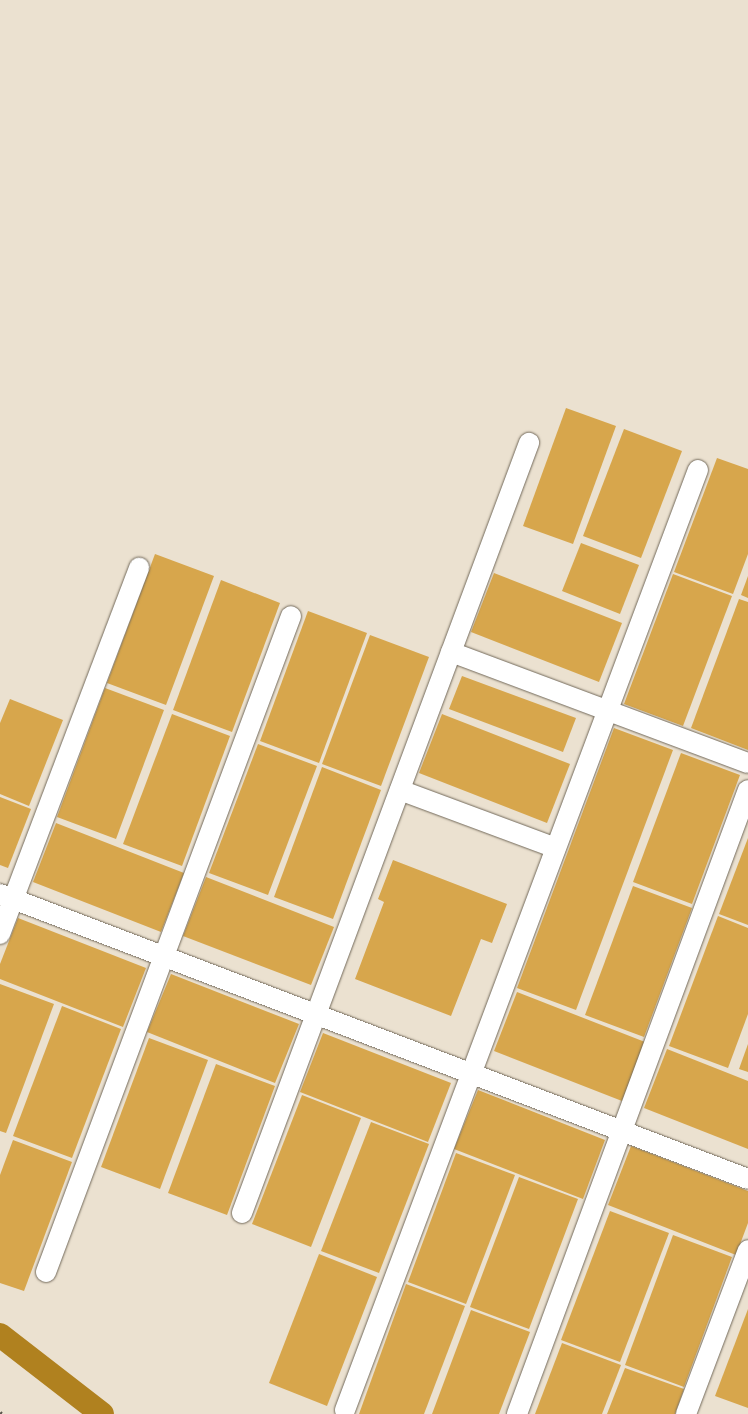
<!DOCTYPE html>
<style>
body{margin:0}
#map{position:relative;width:748px;height:1414px;overflow:hidden;background:#ebe1d0;font-family:Inter,sans-serif}
div>[style]{position:absolute}
.canal>*{height:24px;margin:-12px;padding:0 12px;transform-origin:12px;border-radius:12px;background:#b0811f}
.building>*{inset:0;background:#d7a64c}
.roads{filter:drop-shadow(0 0 1px #72695a) drop-shadow(0 0 1px #72695a)}
.minor>*{height:20px;margin:-10px;padding:0 10px;transform-origin:10px;border-radius:10px;background:#fff}
.rail>*{height:4px;margin-top:-2px;transform-origin:0;background:repeating-linear-gradient(90deg,#59544b 0 6px,transparent 0 12px)}
span{translate:-50% -50%;white-space:nowrap;text-align:center;line-height:1.15;-webkit-text-stroke:5px #fff;paint-order:stroke}
</style>
<div id="map">
<div class="canal">
<i style="left:0;top:1335px;width:129px;rotate:37.8deg"></i>
</div>
<div class="building">
<i style="clip-path:polygon(566px 408px,616px 426px,573px 544px,523px 526px)"></i>
<i style="clip-path:polygon(624px 429px,682px 451px,641px 558px,583px 536px)"></i>
<i style="clip-path:polygon(717px 458px,748px 469px,748px 554px,733px 594px,674px 572px)"></i>
<i style="clip-path:polygon(581px 543px,639px 565px,620px 614px,562px 591px)"></i>
<i style="clip-path:polygon(155px 554px,214px 576px,166px 705px,107px 683px)"></i>
<i style="clip-path:polygon(494px 573px,622px 623px,599px 682px,471px 632px)"></i>
<i style="clip-path:polygon(673px 574px,732px 596px,683px 726px,624px 704px)"></i>
<i style="clip-path:polygon(748px 576px,748px 598px,741px 595px)"></i>
<i style="clip-path:polygon(221px 580px,280px 603px,232px 732px,173px 710px)"></i>
<i style="clip-path:polygon(739px 599px,748px 602px,748px 750px,691px 728px)"></i>
<i style="clip-path:polygon(308px 611px,367px 633px,319px 763px,260px 741px)"></i>
<i style="clip-path:polygon(370px 635px,429px 657px,381px 786px,322px 764px)"></i>
<i style="clip-path:polygon(462px 676px,576px 718px,563px 752px,449px 709px)"></i>
<i style="clip-path:polygon(105px 688px,164px 710px,116px 839px,57px 817px)"></i>
<i style="clip-path:polygon(10px 699px,63px 720px,29px 806px,0 794px,0 723px)"></i>
<i style="clip-path:polygon(172px 714px,230px 736px,182px 866px,123px 844px)"></i>
<i style="clip-path:polygon(442px 714px,570px 764px,547px 823px,419px 773px)"></i>
<i style="clip-path:polygon(614px 728px,673px 750px,576px 1010px,517px 988px)"></i>
<i style="clip-path:polygon(258px 744px,317px 766px,268px 895px,209px 873px)"></i>
<i style="clip-path:polygon(681px 753px,740px 775px,692px 904px,633px 882px)"></i>
<i style="clip-path:polygon(322px 767px,381px 790px,333px 919px,274px 897px)"></i>
<i style="clip-path:polygon(0 797px,31px 809px,8px 868px,0 865px)"></i>
<i style="clip-path:polygon(56px 823px,184px 873px,161px 932px,33px 882px)"></i>
<i style="clip-path:polygon(748px 838px,748px 925px,719px 914px)"></i>
<i style="clip-path:polygon(393px 860px,507px 904px,492px 943px,481px 939px,451px 1016px,355px 979px,384px 902px,378px 899px)"></i>
<i style="clip-path:polygon(206px 877px,334px 927px,311px 985px,183px 936px)"></i>
<i style="clip-path:polygon(633px 886px,692px 908px,644px 1037px,585px 1015px)"></i>
<i style="clip-path:polygon(718px 916px,748px 928px,748px 1014px,728px 1068px,669px 1046px)"></i>
<i style="clip-path:polygon(18px 918px,146px 968px,123px 1027px,0 979px,0 964px)"></i>
<i style="clip-path:polygon(171px 974px,299px 1024px,275px 1083px,147px 1032px)"></i>
<i style="clip-path:polygon(0 984px,54px 1004px,6px 1133px,0 1131px)"></i>
<i style="clip-path:polygon(517px 992px,645px 1042px,622px 1101px,494px 1051px)"></i>
<i style="clip-path:polygon(62px 1006px,121px 1029px,72px 1158px,13px 1136px)"></i>
<i style="clip-path:polygon(323px 1033px,451px 1083px,428px 1142px,300px 1092px)"></i>
<i style="clip-path:polygon(149px 1038px,208px 1060px,160px 1189px,101px 1167px)"></i>
<i style="clip-path:polygon(748px 1044px,748px 1072px,739px 1069px)"></i>
<i style="clip-path:polygon(667px 1049px,748px 1081px,748px 1149px,644px 1108px)"></i>
<i style="clip-path:polygon(216px 1064px,275px 1086px,227px 1215px,168px 1193px)"></i>
<i style="clip-path:polygon(478px 1090px,605px 1140px,583px 1199px,454px 1149px)"></i>
<i style="clip-path:polygon(302px 1095px,361px 1118px,311px 1247px,252px 1224px)"></i>
<i style="clip-path:polygon(371px 1122px,429px 1144px,379px 1273px,321px 1251px)"></i>
<i style="clip-path:polygon(13px 1140px,72px 1162px,24px 1291px,0 1283px,0 1175px)"></i>
<i style="clip-path:polygon(631px 1146px,748px 1191px,748px 1223px,736px 1255px,608px 1205px)"></i>
<i style="clip-path:polygon(456px 1153px,515px 1175px,466px 1304px,408px 1282px)"></i>
<i style="clip-path:polygon(519px 1177px,578px 1199px,529px 1329px,470px 1307px)"></i>
<i style="clip-path:polygon(610px 1211px,669px 1233px,620px 1362px,561px 1340px)"></i>
<i style="clip-path:polygon(673px 1235px,732px 1257px,684px 1387px,625px 1365px)"></i>
<i style="clip-path:polygon(319px 1254px,377px 1277px,327px 1406px,269px 1383px)"></i>
<i style="clip-path:polygon(406px 1284px,465px 1306px,424px 1414px,359px 1414px)"></i>
<i style="clip-path:polygon(748px 1309px,748px 1408px,715px 1396px)"></i>
<i style="clip-path:polygon(471px 1310px,530px 1332px,499px 1414px,432px 1414px)"></i>
<i style="clip-path:polygon(562px 1343px,621px 1365px,602px 1414px,535px 1414px)"></i>
<i style="clip-path:polygon(625px 1368px,684px 1389px,675px 1414px,607px 1414px)"></i>
</div>
<div class="roads">
<div class="minor">
<i style="left:451px;top:652px;width:317px;rotate:20.5deg"></i>
<i style="left:400px;top:790px;width:166px;rotate:20.4deg"></i>
<i style="left:0;top:894px;width:800px;rotate:20.86deg"></i>
<i style="left:0;top:934px;width:392px;rotate:-69.2deg"></i>
<i style="left:242px;top:1213px;width:822px;rotate:-69.56deg"></i>
<i style="left:46px;top:1272px;width:700px;rotate:-69.52deg"></i>
<i style="left:345px;top:1410px;width:1004px;rotate:-69.42deg"></i>
<i style="left:517px;top:1414px;width:665px;rotate:-69.69deg"></i>
<i style="left:686px;top:1414px;width:175px;rotate:-69.3deg"></i>
</div>
</div>
<div class="rail">
<i style="left:0;top:1413px;width:2px;rotate:27deg"></i>
</div>
</div>
